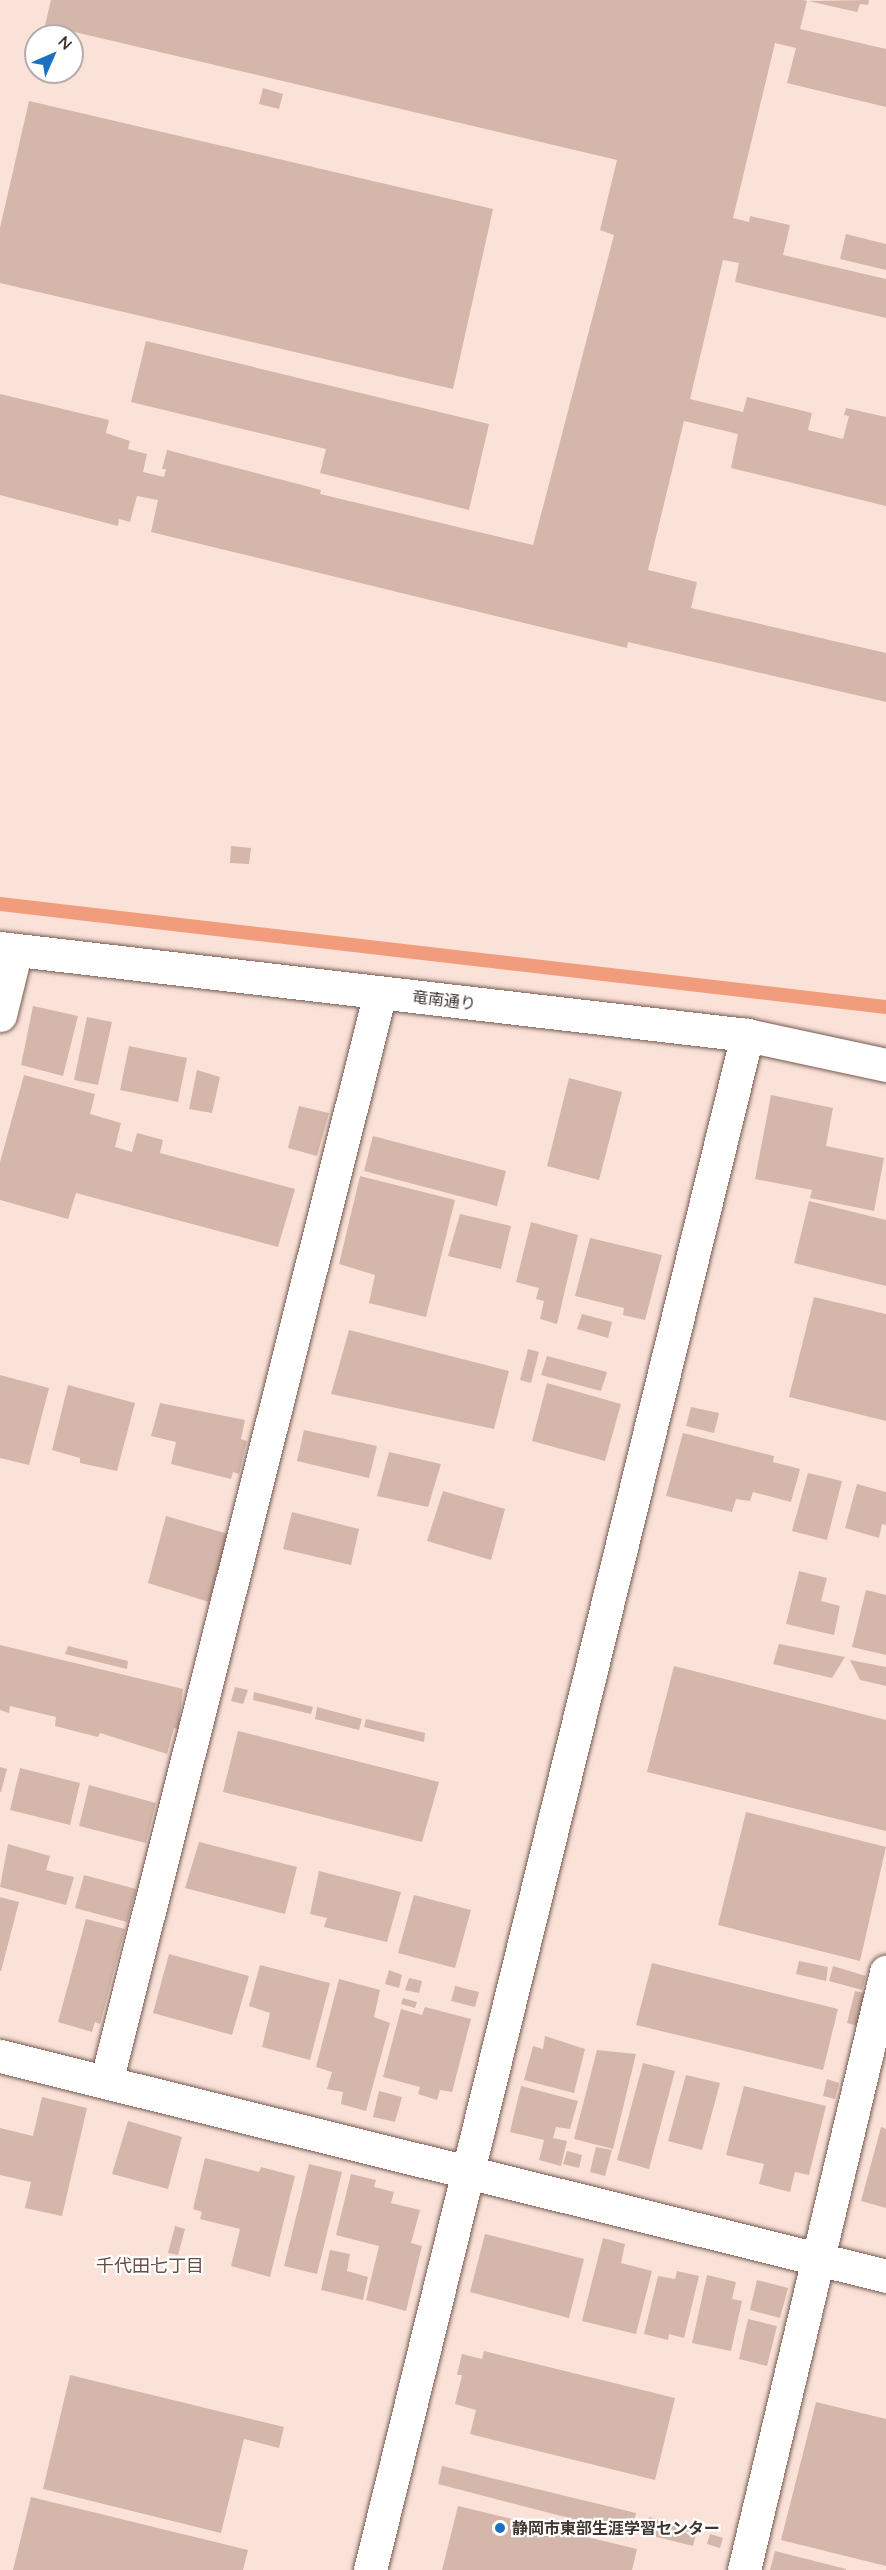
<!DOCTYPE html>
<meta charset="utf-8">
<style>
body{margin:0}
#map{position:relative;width:886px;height:2570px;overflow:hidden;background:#fbe2d9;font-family:Quicksand,"Noto Sans JP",sans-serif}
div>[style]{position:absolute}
.stream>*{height:14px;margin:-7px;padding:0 7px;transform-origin:7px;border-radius:7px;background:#f19d7d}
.building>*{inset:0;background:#d5b6ab}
.roads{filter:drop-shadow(0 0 2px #755a50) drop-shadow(0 0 2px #755a50)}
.street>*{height:33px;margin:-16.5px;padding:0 16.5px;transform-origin:16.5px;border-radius:16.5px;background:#fff}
.secondary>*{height:33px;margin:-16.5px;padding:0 16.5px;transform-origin:16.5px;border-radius:16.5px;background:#fff}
.dots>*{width:16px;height:16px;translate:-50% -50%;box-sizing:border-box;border:3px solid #fff;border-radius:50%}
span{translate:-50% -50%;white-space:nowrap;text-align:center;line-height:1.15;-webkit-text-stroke:4.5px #fff;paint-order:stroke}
.street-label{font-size:16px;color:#413530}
.poi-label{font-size:16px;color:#413530;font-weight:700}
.left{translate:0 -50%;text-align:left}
.neighbourhood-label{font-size:18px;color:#674d44}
.north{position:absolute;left:24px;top:24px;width:60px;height:60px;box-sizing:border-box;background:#fff;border:2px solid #b3aeac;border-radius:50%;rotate:45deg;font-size:16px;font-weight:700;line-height:24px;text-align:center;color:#413530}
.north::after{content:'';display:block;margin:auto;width:21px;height:27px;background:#1b71bf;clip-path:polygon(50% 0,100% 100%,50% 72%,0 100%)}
</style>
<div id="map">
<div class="stream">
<i style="left:0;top:904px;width:892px;rotate:6.63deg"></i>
</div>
<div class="building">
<i style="clip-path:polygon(51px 0,803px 0,807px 1px,800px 29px,886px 49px,886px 107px,787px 83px,796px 48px,775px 43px,733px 218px,749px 222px,750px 216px,790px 225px,783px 255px,886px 279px,886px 318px,735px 282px,739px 263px,723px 260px,690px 399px,743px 412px,747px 397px,812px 413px,808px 430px,843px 439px,849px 416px,844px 415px,846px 408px,886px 417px,886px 506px,731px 468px,738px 434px,684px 421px,648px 570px,697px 582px,691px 608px,886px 653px,886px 702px,628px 642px,627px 648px,151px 532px,158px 500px,137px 496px,130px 522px,119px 519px,118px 526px,0 495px,0 394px,109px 420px,106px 433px,130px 441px,128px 449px,147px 454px,143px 472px,164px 477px,166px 469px,162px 469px,167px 450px,321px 490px,320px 494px,533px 545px,614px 235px,600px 230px,617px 160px,45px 25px)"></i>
<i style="clip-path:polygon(869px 0,868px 5px,860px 4px,857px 12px,808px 1px)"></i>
<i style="clip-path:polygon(263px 88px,283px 94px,279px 109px,259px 104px)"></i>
<i style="clip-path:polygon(29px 101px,493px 209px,453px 389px,0 283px,0 228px)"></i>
<i style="clip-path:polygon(846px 234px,886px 244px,886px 270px,840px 259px)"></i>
<i style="clip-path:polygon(146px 341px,489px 424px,469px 510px,320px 473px,326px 449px,131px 402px)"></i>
<i style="clip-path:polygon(231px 846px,251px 848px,249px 864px,230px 863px)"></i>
<i style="clip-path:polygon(33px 1006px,78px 1016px,63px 1076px,21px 1065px)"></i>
<i style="clip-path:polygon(87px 1017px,112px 1022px,98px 1085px,74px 1080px)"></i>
<i style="clip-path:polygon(129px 1046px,187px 1058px,178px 1102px,120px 1090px)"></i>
<i style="clip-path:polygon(197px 1070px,220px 1077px,212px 1113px,189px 1109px)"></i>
<i style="clip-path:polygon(24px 1075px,95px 1094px,90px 1114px,121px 1123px,115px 1147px,132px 1152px,137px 1133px,163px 1140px,160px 1153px,295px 1189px,278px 1247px,76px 1193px,68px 1219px,0 1200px,0 1162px)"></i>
<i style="clip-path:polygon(569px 1078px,622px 1092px,599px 1180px,547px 1166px)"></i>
<i style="clip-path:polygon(771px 1095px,833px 1108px,826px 1146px,884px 1158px,874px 1211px,810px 1198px,812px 1190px,755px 1179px)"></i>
<i style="clip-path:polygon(299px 1106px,329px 1113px,317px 1156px,288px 1148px)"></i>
<i style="clip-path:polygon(373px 1136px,506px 1171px,497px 1206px,364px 1171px)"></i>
<i style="clip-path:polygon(360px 1176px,455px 1200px,426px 1317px,369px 1303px,375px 1275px,339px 1264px)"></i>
<i style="clip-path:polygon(809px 1201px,886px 1220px,886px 1286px,794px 1263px)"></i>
<i style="clip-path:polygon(460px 1214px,511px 1226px,501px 1269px,448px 1256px)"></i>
<i style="clip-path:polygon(531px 1222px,578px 1235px,557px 1324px,540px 1319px,544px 1301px,536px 1299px,539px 1288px,516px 1282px)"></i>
<i style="clip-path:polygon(590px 1238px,662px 1255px,645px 1320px,623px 1315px,624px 1308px,575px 1296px)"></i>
<i style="clip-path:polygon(814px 1297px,886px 1314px,886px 1421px,789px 1397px)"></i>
<i style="clip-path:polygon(582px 1314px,612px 1322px,608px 1338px,577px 1329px)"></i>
<i style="clip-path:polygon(349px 1330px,509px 1371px,494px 1429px,331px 1394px)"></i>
<i style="clip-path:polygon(528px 1349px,539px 1352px,531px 1383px,520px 1380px)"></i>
<i style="clip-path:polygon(547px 1356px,607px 1372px,601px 1391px,541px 1375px)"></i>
<i style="clip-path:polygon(0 1375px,49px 1388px,29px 1465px,0 1458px)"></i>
<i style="clip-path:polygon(547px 1383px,621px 1404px,605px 1461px,532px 1441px)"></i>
<i style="clip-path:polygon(68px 1385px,135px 1403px,117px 1471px,80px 1463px,80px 1458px,52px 1450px)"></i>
<i style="clip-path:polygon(160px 1403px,245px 1420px,241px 1439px,247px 1441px,239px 1474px,233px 1472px,231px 1479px,171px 1464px,176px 1442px,151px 1436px)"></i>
<i style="clip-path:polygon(691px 1407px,719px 1413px,714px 1433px,686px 1426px)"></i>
<i style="clip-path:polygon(304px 1430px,377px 1446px,369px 1478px,297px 1461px)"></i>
<i style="clip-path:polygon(683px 1433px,774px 1456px,773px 1462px,800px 1469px,791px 1502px,753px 1492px,750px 1501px,736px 1499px,732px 1512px,666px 1496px)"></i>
<i style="clip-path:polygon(389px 1452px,441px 1464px,428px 1507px,377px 1496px)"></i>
<i style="clip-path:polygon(808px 1473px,842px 1481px,827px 1540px,792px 1531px)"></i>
<i style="clip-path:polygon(857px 1484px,886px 1492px,886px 1525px,882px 1524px,879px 1538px,845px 1528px)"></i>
<i style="clip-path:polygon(443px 1491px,505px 1509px,491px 1560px,427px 1541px)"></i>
<i style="clip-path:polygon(292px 1512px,359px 1529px,351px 1565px,283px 1549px)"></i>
<i style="clip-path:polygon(166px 1516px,228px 1534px,209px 1602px,148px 1583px)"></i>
<i style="clip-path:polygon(799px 1571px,827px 1578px,821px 1601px,840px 1606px,834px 1635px,786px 1624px)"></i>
<i style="clip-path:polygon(866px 1590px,886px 1595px,886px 1655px,852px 1647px)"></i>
<i style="clip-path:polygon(779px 1644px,845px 1657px,832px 1678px,773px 1664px)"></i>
<i style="clip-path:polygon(0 1645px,183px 1689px,178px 1729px,174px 1728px,167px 1754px,100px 1733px,98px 1737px,55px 1726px,56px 1717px,10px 1706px,9px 1713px,0 1710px)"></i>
<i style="clip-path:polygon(68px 1646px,128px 1661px,127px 1669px,65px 1654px)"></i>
<i style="clip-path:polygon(850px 1660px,886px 1667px,886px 1686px,860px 1680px)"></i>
<i style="clip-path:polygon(674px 1666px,886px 1720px,886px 1831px,647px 1772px)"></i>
<i style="clip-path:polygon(235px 1687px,248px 1690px,243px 1704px,231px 1701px)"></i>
<i style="clip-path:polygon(254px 1692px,313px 1707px,311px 1714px,253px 1700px)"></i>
<i style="clip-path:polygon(317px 1707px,362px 1719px,359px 1730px,315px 1719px)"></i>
<i style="clip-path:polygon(366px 1719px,425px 1733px,424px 1742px,364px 1727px)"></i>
<i style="clip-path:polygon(238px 1731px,439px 1782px,422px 1842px,223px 1792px)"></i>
<i style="clip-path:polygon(0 1767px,7px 1769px,1px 1792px,0 1792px)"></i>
<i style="clip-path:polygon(20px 1768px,80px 1783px,70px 1825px,10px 1810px)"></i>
<i style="clip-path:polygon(89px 1785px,156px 1803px,146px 1843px,79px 1826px)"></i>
<i style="clip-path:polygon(746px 1812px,886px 1847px,860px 1961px,718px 1925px)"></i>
<i style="clip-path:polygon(199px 1842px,297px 1867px,285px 1914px,185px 1888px)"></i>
<i style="clip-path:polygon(8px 1844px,50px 1856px,46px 1870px,74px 1877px,66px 1905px,0 1887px)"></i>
<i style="clip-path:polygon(319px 1871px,401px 1892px,387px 1942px,324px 1927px,327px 1918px,310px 1914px)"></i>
<i style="clip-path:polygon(84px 1875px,136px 1889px,127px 1922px,75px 1908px)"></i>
<i style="clip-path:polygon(414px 1895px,471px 1910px,455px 1968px,398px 1953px)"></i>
<i style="clip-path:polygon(0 1897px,19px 1902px,1px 1971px,0 1971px)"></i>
<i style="clip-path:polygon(86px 1919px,125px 1929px,100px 2024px,95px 2022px,92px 2032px,58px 2022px)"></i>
<i style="clip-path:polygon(169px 1954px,249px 1976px,232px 2035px,153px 2013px)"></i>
<i style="clip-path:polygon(799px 1961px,828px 1967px,826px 1981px,796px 1974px)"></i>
<i style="clip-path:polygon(652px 1963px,838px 2009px,823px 2070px,636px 2025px)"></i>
<i style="clip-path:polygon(260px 1965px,330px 1983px,310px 2060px,262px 2047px,270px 2013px,249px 2006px)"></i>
<i style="clip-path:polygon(833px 1966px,866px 1976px,862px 1990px,829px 1981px)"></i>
<i style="clip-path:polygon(389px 1970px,402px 1975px,399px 1988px,385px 1984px)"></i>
<i style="clip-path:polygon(409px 1978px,422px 1981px,419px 1993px,405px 1990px)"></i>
<i style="clip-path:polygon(339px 1979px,380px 1990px,374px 2017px,390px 2023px,366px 2111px,341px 2104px,343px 2092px,327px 2089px,332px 2072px,316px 2067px)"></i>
<i style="clip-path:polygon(455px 1986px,479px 1992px,475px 2007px,451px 2001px)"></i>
<i style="clip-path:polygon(855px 1991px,869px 1994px,861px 2027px,847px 2023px)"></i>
<i style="clip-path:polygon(403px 1998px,417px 2002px,415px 2008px,401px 2004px)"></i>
<i style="clip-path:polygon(425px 2007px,471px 2019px,452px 2092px,440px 2090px,437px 2100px,418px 2094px,420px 2087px,383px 2077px,401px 2009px,422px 2015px)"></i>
<i style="clip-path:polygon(545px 2036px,585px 2049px,574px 2093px,524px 2080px,533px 2046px,543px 2049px)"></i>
<i style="clip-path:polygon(597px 2050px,636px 2054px,613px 2149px,574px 2139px)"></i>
<i style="clip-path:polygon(643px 2063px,675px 2071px,649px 2169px,617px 2160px)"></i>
<i style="clip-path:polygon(686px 2075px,720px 2083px,702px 2150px,668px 2141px)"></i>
<i style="clip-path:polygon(827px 2079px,839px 2083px,835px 2099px,823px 2096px)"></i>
<i style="clip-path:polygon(521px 2086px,578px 2101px,570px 2129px,556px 2127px,553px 2138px,567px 2141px,561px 2166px,539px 2160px,544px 2140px,510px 2132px)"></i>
<i style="clip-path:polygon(744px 2086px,826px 2106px,809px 2175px,795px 2172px,790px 2192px,759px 2184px,764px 2164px,726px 2155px)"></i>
<i style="clip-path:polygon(379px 2091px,402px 2097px,395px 2122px,373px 2117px)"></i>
<i style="clip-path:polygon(42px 2097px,87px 2108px,62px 2216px,25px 2208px,31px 2182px,0 2175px,0 2128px,33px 2136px)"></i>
<i style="clip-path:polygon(128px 2121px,182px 2137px,168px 2189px,112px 2174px)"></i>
<i style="clip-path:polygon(881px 2127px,886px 2129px,886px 2208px,861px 2201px)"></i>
<i style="clip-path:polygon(596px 2147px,612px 2150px,605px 2176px,590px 2172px)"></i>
<i style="clip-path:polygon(567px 2151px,582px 2155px,579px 2168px,563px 2164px)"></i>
<i style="clip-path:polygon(205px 2158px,259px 2172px,261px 2167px,295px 2176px,270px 2277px,231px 2266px,240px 2229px,200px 2219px,202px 2212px,193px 2209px)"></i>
<i style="clip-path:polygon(309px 2164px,342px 2172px,317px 2274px,284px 2266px)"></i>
<i style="clip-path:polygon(351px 2174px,376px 2180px,374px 2187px,394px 2192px,391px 2203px,420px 2210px,411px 2243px,422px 2246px,406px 2311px,366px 2300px,379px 2246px,336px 2235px)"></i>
<i style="clip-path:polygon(175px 2226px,185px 2229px,178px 2255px,168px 2253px)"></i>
<i style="clip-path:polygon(485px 2234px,584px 2259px,569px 2318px,470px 2292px)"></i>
<i style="clip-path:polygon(603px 2238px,625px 2244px,621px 2263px,652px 2271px,636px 2334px,582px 2321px)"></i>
<i style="clip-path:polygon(330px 2250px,350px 2254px,347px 2271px,368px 2277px,363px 2300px,321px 2290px)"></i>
<i style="clip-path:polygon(677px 2271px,699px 2276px,684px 2338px,669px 2334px,668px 2340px,644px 2334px,658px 2276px,675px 2279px)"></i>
<i style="clip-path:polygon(707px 2275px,736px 2282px,732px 2299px,742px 2301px,731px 2351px,692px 2343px)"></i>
<i style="clip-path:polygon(757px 2280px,788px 2288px,780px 2318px,750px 2310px)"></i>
<i style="clip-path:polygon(748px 2319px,777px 2326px,767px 2366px,739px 2359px)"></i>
<i style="clip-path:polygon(484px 2351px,675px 2398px,655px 2480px,470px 2434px,476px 2410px,455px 2404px,462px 2375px,457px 2375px,462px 2354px,482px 2359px)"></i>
<i style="clip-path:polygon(70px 2375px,284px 2427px,279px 2448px,244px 2439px,221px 2533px,43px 2489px)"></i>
<i style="clip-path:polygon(816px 2402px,886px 2419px,886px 2566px,781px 2540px)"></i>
<i style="clip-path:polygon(442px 2466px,636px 2513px,631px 2534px,438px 2484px)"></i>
<i style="clip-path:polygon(31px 2497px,248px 2550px,243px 2570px,13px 2570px)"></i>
<i style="clip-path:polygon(458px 2506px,637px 2549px,632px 2570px,442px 2570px)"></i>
<i style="clip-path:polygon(649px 2517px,697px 2529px,693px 2546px,645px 2534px)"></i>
<i style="clip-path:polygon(710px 2534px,723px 2538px,720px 2548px,707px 2544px)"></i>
<i style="clip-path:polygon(775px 2551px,846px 2569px,846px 2570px,770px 2570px)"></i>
</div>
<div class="roads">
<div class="street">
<i style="left:0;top:1015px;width:67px;rotate:-76.2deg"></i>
<i style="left:0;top:2056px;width:913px;rotate:13.94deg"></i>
<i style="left:106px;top:2082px;width:1123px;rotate:-75.88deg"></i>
<i style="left:370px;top:2570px;width:1581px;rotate:-76.2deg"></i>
<i style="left:744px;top:2570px;width:615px;rotate:-76.64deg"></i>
</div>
<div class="secondary">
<i style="left:0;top:948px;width:752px;rotate:6.64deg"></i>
<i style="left:747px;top:1035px;width:142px;rotate:12.2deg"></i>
</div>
</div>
<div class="dots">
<i style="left:500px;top:2528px;background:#1b71bf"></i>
</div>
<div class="street-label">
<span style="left:444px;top:1000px;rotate:7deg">竜南通り</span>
</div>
<div class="poi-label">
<span class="left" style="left:512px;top:2528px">静岡市東部生涯学習センター</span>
</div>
<div class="neighbourhood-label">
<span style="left:150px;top:2266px">千代田七丁目</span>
</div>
<div class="north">N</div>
</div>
